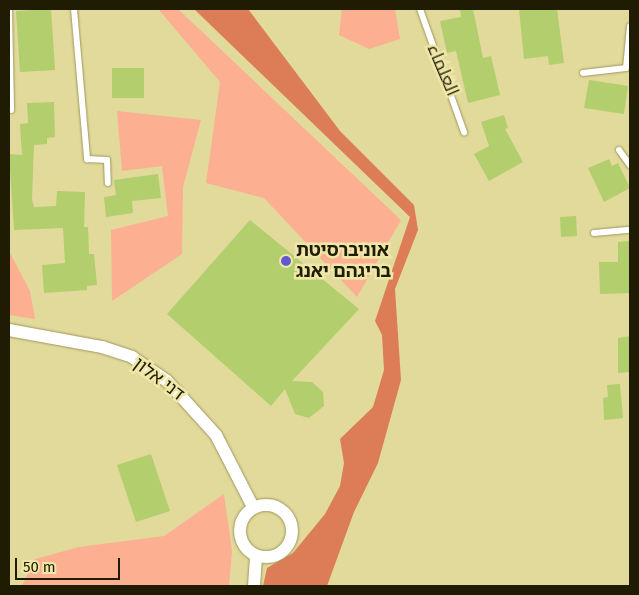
<!DOCTYPE html>
<meta charset="utf-8">
<style>
body{margin:0}
#map{position:relative;width:639px;height:595px;overflow:hidden;background:#e1da9b;font-family:"Fira Sans",Cairo,"Noto Sans Hebrew",sans-serif}
div>[style]{position:absolute}
.green>*{inset:0;background:#fdaf91}
.forest>*{inset:0;background:#dc7d57}
.building>*{inset:0;background:#b3ce6c}
.roads{filter:drop-shadow(0 0 1px #a0985c) drop-shadow(0 0 1px #a0985c)}
.service>*{height:6px;margin:-3px;padding:0 3px;transform-origin:3px;border-radius:3px;background:#fff}
.minor>*{height:12px;margin:-6px;padding:0 6px;transform-origin:6px;border-radius:6px;background:#fff}
.minor>.ring{margin:-6px;padding:0;box-sizing:content-box;background:none;border:12px solid #fff;border-radius:50%}
.dots>*{width:14px;height:14px;translate:-50% -50%;box-sizing:border-box;border:2px solid #eee7a8;border-radius:50%}
span{translate:-50% -50%;white-space:nowrap;text-align:center;line-height:1.15;-webkit-text-stroke:5px #eee7a8;paint-order:stroke}
.street-label{font-size:18px;color:#201c04}
.poi-label{font-size:18px;color:#201c04;font-weight:700}
.left{translate:0 -50%;text-align:left}
.frame{position:absolute;inset:0;border:10px solid #201c04;pointer-events:none}
.scale{position:absolute;left:15px;top:558px;width:105px;height:22px;box-sizing:border-box;border:2px solid #201c04;border-top:0;padding-left:6px;font-size:15px;line-height:18px;white-space:nowrap;color:#201c04;-webkit-text-stroke:4px #eee7a8;paint-order:stroke}
</style>
<div id="map">
<div class="green">
<i style="clip-path:polygon(178px 9px,401px 220px,357px 297px,264px 198px,206px 183px,220px 82px,159px 10px)"></i>
<i style="clip-path:polygon(342px 9px,395px 9px,400px 39px,369px 49px,339px 35px)"></i>
<i style="clip-path:polygon(117px 111px,201px 120px,183px 187px,182px 254px,112px 301px,111px 230px,168px 216px,162px 166px,122px 171px)"></i>
<i style="clip-path:polygon(9px 251px,30px 291px,35px 319px,9px 315px)"></i>
<i style="clip-path:polygon(224px 494px,232px 551px,229px 586px,22px 586px,35px 559px,79px 547px,164px 536px)"></i>
</div>
<div class="forest">
<i style="clip-path:polygon(194px 9px,248px 9px,340px 131px,414px 205px,418px 230px,395px 289px,401px 380px,378px 463px,354px 512px,327px 586px,263px 586px,267px 568px,293px 553px,325px 514px,340px 486px,344px 463px,340px 439px,373px 407px,384px 370px,382px 335px,375px 321px,410px 217px)"></i>
</div>
<div class="building">
<i style="clip-path:polygon(51px 9px,55px 70px,20px 72px,16px 11px)"></i>
<i style="clip-path:polygon(460px 9px,473px 9px,483px 58px,491px 56px,500px 95px,468px 103px,456px 51px,447px 53px,440px 21px,461px 17px)"></i>
<i style="clip-path:polygon(519px 9px,557px 9px,564px 63px,549px 65px,548px 56px,524px 59px)"></i>
<i style="clip-path:polygon(112px 68px,144px 68px,144px 98px,112px 98px)"></i>
<i style="clip-path:polygon(589px 80px,628px 86px,624px 114px,584px 108px)"></i>
<i style="clip-path:polygon(54px 102px,55px 137px,47px 138px,47px 144px,34px 145px,32px 199px,34px 207px,56px 206px,57px 191px,85px 192px,84px 227px,88px 227px,89px 254px,94px 254px,97px 285px,87px 286px,87px 290px,44px 293px,42px 265px,65px 263px,63px 228px,14px 230px,9px 154px,22px 155px,20px 124px,28px 123px,27px 103px)"></i>
<i style="clip-path:polygon(504px 115px,508px 128px,505px 129px,523px 162px,489px 181px,474px 154px,489px 146px,481px 122px)"></i>
<i style="clip-path:polygon(609px 159px,612px 166px,618px 163px,630px 188px,604px 202px,588px 168px)"></i>
<i style="clip-path:polygon(158px 174px,161px 198px,132px 201px,133px 213px,106px 217px,104px 197px,116px 195px,114px 180px)"></i>
<i style="clip-path:polygon(576px 216px,577px 236px,561px 237px,560px 217px)"></i>
<i style="clip-path:polygon(250px 220px,359px 309px,292px 381px,312px 382px,323px 392px,324px 406px,309px 418px,295px 414px,285px 389px,271px 406px,167px 314px)"></i>
<i style="clip-path:polygon(630px 241px,630px 293px,600px 294px,599px 262px,618px 262px,618px 242px)"></i>
<i style="clip-path:polygon(630px 336px,630px 372px,618px 373px,618px 338px)"></i>
<i style="clip-path:polygon(620px 384px,623px 418px,604px 420px,603px 398px,608px 397px,607px 385px)"></i>
<i style="clip-path:polygon(151px 454px,170px 511px,136px 522px,117px 465px)"></i>
</div>
<div class="roads">
<div class="service">
<i style="left:74px;top:9px;width:151px;rotate:85deg"></i>
<i style="left:87px;top:159px;width:20px;rotate:3deg"></i>
<i style="left:107px;top:160px;width:23px;rotate:88deg"></i>
<i style="left:420px;top:9px;width:131px;rotate:70.3deg"></i>
<i style="left:9px;top:11px;width:99px;rotate:88.8deg"></i>
<i style="left:583px;top:73px;width:43px;rotate:-6.6deg"></i>
<i style="left:626px;top:68px;width:42px;rotate:-84.6deg"></i>
<i style="left:619px;top:150px;width:19px;rotate:54deg"></i>
<i style="left:594px;top:233px;width:36px;rotate:-5deg"></i>
</div>
<div class="minor">
<i style="left:9px;top:330px;width:95px;rotate:10.4deg"></i>
<i style="left:102px;top:347px;width:32px;rotate:18deg"></i>
<i style="left:132px;top:357px;width:42px;rotate:34.4deg"></i>
<i style="left:167px;top:381px;width:73px;rotate:47.8deg"></i>
<i style="left:216px;top:435px;width:81px;rotate:62.8deg"></i>
<i class="ring" style="left:240px;top:505px;width:40px;height:40px"></i>
<i style="left:254px;top:586px;width:30px;rotate:-86deg"></i>
</div>
</div>
<div class="dots">
<i style="left:286px;top:261px;background:#6259d1"></i>
</div>
<div class="street-label">
<span style="left:443px;top:70px;rotate:67deg">العلماء</span>
<span style="left:159px;top:379px;rotate:37deg">דני אלון</span>
</div>
<div class="poi-label">
<span class="left" style="left:296px;top:261px">אוניברסיטת<br>בריגהם יאנג</span>
</div>
<div class="frame"></div>
<div class="scale">50 m</div>
</div>
